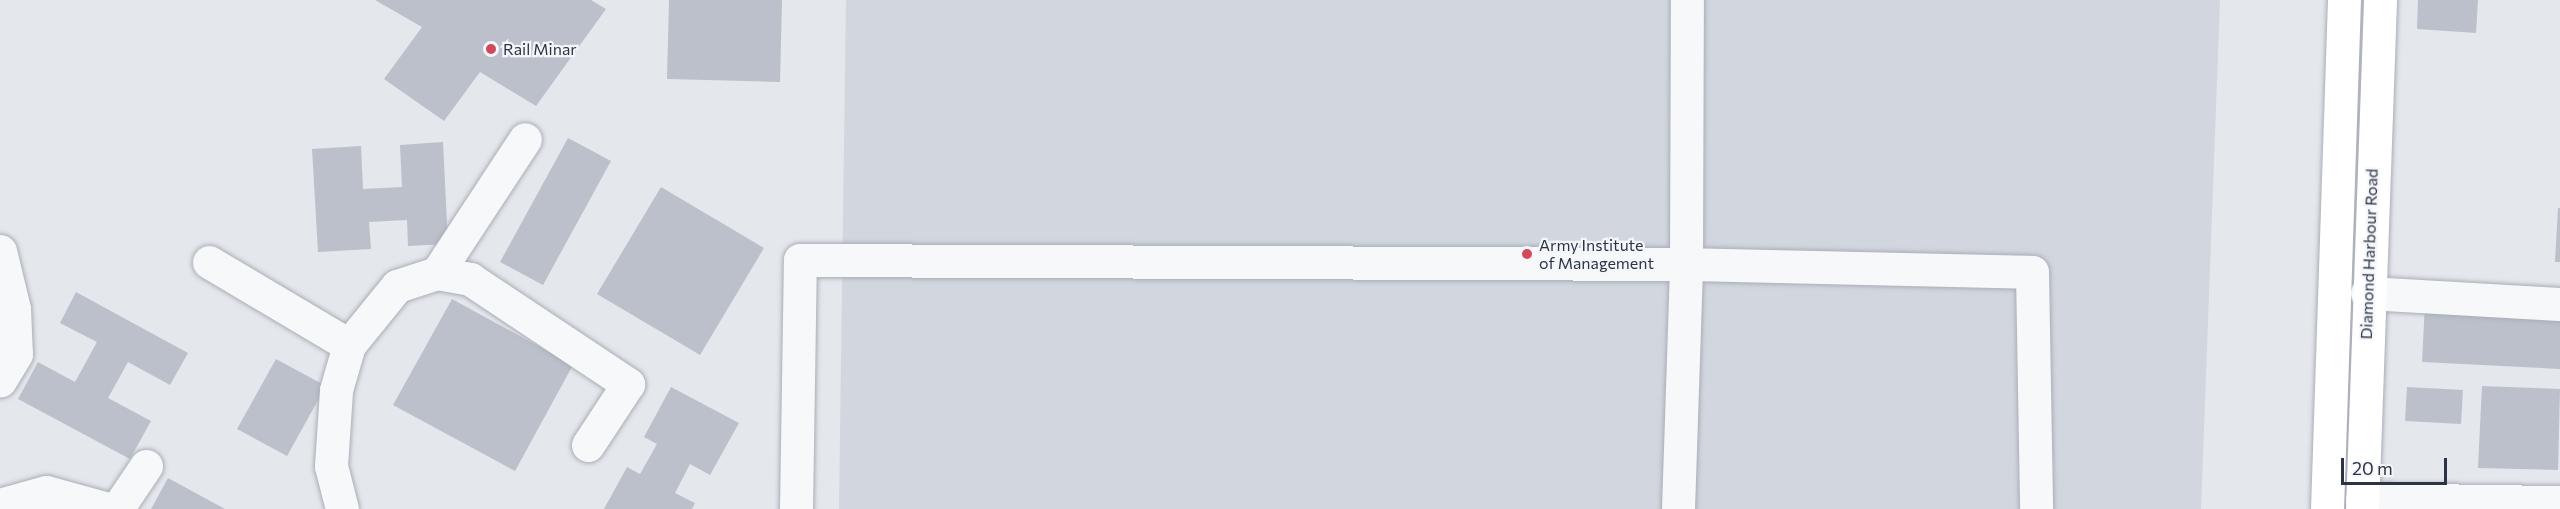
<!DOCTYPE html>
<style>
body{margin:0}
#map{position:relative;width:2560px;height:509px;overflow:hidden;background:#e4e7ec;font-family:Commissioner,sans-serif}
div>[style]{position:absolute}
.built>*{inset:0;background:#d2d6de}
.building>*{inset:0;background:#bbc0ca}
.roads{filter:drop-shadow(0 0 2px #a9aeb7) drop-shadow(0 0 2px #a9aeb7)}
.minor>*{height:33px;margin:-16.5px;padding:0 16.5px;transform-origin:16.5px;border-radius:16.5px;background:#f7f8fa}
.major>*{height:33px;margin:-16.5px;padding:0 16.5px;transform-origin:16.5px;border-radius:16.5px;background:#fff}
.dots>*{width:16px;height:16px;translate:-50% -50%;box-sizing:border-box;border:3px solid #f4f6f9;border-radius:50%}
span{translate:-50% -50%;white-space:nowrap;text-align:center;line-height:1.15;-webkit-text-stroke:4.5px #f4f6f9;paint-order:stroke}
.poi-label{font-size:16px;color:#2b3445}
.left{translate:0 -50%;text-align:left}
.street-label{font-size:16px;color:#2b3445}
.scale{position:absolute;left:2341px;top:458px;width:106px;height:27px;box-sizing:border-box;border:3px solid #2b3445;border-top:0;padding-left:8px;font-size:18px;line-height:21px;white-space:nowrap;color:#2b3445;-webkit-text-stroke:4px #f4f6f9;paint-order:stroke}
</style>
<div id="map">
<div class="built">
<i style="clip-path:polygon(846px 0,2220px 0,2201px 509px,839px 509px)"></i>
</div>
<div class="building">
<i style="clip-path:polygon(375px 0,591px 0,606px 9px,536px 106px,480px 72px,444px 121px,384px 79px,422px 27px)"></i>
<i style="clip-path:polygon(669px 0,782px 0,780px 82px,667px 79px)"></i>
<i style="clip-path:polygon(2418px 0,2478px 0,2476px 33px,2417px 29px)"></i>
<i style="clip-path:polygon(568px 138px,611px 161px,543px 285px,500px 262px)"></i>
<i style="clip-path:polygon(443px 142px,448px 244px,408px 246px,407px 220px,369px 222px,371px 249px,318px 252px,312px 149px,361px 146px,363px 189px,402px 187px,400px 145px)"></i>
<i style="clip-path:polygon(661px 187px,764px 248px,700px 355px,597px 294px)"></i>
<i style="clip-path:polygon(2558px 208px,2560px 208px,2560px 262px,2555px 262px)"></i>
<i style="clip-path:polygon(76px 292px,188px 353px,170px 385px,128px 362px,108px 398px,151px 421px,130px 459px,18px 399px,38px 362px,75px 382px,97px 342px,60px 323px)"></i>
<i style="clip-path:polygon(452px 299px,573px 365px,515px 471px,393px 405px)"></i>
<i style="clip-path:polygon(2425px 304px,2560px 311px,2560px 369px,2422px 362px)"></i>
<i style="clip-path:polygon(276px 359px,326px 386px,287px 456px,237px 429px)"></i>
<i style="clip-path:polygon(2482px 386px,2560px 389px,2558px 470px,2478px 468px)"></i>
<i style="clip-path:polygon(671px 387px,739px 423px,710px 475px,690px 464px,675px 493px,695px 503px,692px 509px,604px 509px,627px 467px,640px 474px,657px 444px,644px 437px)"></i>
<i style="clip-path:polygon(2407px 387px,2463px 390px,2461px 424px,2405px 421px)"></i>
<i style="clip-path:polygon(168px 478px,225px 509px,151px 509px)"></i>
</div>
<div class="roads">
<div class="minor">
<i style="left:0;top:251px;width:60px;rotate:76.4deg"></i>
<i style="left:14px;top:309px;width:45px;rotate:87.5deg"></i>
<i style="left:16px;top:354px;width:31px;rotate:121deg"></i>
<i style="left:209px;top:262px;width:163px;rotate:30.7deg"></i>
<i style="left:437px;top:273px;width:160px;rotate:-56.7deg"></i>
<i style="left:2367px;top:293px;width:193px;rotate:3.3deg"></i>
<i style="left:2362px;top:499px;width:198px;rotate:0.9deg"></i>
<i style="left:0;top:505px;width:48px;rotate:-15.8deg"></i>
<i style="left:46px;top:492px;width:64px;rotate:15.3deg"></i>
<i style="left:117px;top:509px;width:52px;rotate:-56deg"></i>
<i style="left:342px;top:509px;width:44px;rotate:-104.3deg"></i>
<i style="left:331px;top:466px;width:76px;rotate:-86.2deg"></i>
<i style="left:336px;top:390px;width:47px;rotate:-73.9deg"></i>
<i style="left:349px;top:345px;width:76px;rotate:-50.9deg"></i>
<i style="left:397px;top:286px;width:42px;rotate:-18deg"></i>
<i style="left:437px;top:273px;width:34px;rotate:10deg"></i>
<i style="left:470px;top:279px;width:190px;rotate:33.6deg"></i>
<i style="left:628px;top:384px;width:73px;rotate:123.3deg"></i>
<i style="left:796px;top:509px;width:249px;rotate:-89.1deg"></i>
<i style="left:800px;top:260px;width:886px;rotate:0.26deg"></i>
<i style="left:1686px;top:264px;width:264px;rotate:-89.8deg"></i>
<i style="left:1678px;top:509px;width:245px;rotate:-88.1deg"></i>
<i style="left:1686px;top:264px;width:346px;rotate:1.3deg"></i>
<i style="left:2032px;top:272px;width:237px;rotate:89deg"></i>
</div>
<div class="major">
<i style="left:2327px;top:509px;width:509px;rotate:-88.09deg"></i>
<i style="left:2362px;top:509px;width:509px;rotate:-87.97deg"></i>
</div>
</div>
<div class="dots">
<i style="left:491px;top:49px;background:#d1495b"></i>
<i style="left:1527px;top:254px;background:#d1495b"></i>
</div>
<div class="poi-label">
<span class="left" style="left:503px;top:49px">Rail Minar</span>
<span class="left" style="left:1539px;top:254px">Army Institute<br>of Management</span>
</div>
<div class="street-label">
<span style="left:2369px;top:254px;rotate:-88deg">Diamond Harbour Road</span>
</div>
<div class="scale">20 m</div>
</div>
